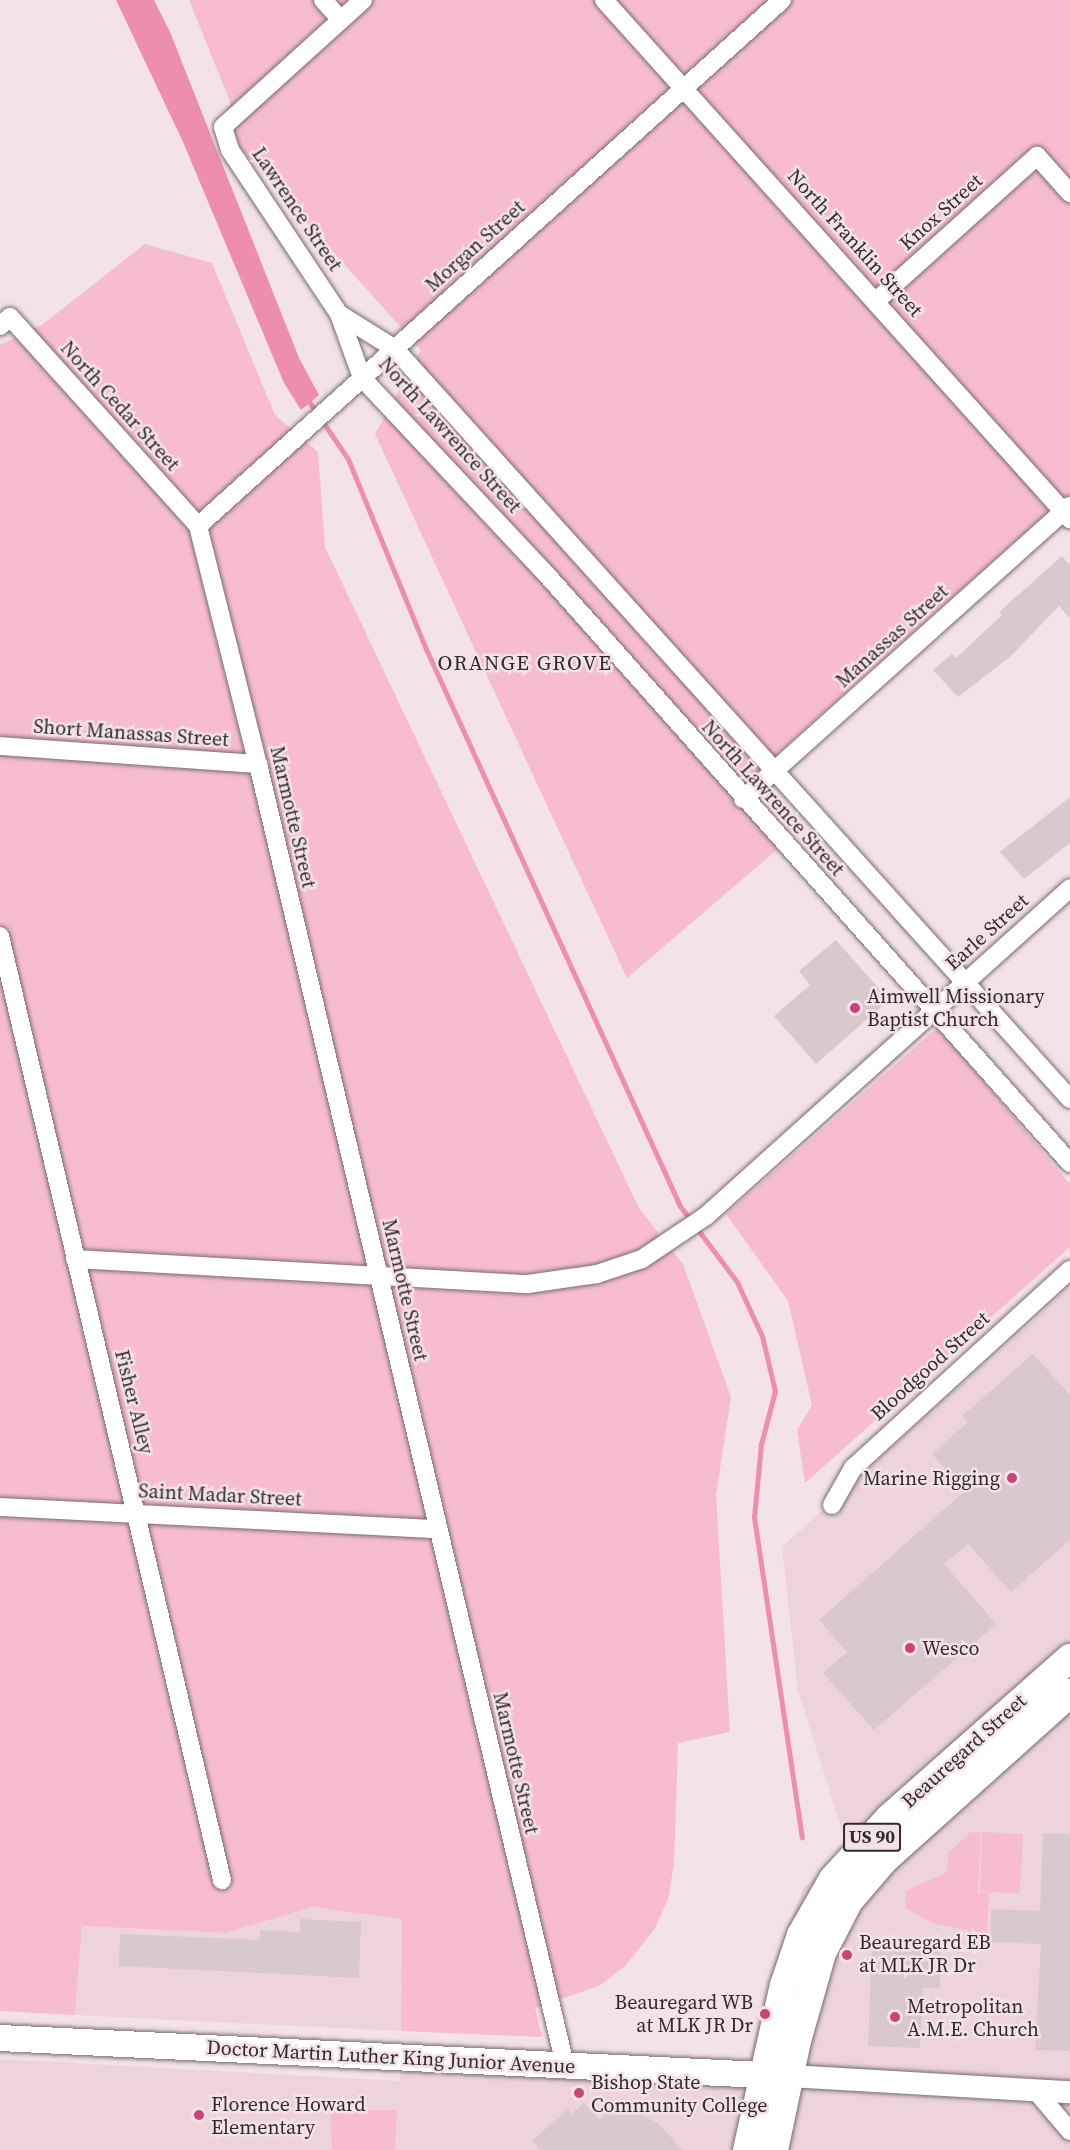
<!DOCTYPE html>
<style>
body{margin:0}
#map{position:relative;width:1070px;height:2150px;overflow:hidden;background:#f3e2e7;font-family:"Source Serif 4",serif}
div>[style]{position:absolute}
.built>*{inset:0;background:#ecd4da}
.green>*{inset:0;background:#f7bdce}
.water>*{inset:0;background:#ee8eae}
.stream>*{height:5px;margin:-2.5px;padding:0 2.5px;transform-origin:2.5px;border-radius:2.5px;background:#ee8eae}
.building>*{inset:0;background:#d9c9cd}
.roads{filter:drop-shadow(0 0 2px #796b6f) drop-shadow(0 0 2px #796b6f)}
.minor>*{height:18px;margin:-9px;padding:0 9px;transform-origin:9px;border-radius:9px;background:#fff}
.tertiary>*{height:22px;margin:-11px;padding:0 11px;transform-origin:11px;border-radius:11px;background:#fff}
.secondary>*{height:26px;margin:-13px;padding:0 13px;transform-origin:13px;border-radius:13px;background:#fff}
.primary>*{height:28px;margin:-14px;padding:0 14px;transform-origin:14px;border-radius:14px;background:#fff}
.dots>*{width:16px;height:16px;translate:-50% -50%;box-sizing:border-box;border:3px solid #f3e2e7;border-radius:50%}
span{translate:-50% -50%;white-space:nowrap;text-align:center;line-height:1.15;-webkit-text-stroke:5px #f3e2e7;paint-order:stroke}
.shield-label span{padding:2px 4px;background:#f3e2e7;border:2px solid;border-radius:4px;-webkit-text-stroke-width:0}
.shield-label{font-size:18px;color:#312b2d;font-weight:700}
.street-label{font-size:20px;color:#312b2d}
.poi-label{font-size:20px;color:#312b2d}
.left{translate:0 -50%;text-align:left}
.right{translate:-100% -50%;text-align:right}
.neighbourhood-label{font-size:21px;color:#312b2d;letter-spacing:1.5px}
</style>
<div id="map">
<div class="built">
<i style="clip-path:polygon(1070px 1287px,1070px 2150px,0 2150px,0 2059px,400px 2081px,401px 2058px,746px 2074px,773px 1969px,803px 1889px,847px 1846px,798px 1690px,782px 1547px)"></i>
<i style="clip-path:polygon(313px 1907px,402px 1918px,401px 2031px,75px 2015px,82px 1926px,225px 1933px)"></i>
</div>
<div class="green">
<i style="clip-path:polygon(189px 0,1070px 0,1070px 502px,1065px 497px,732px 794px,779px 848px,627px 978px,375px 434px,421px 350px,217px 122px,231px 104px)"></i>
<i style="clip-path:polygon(145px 244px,212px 263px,275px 415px,318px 452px,325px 547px,639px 1208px,683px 1264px,731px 1397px,716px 1495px,730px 1732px,678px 1743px,674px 1864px,668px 1899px,654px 1930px,625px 1966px,599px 1986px,535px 2008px,542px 2037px,401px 2031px,402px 1919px,313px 1907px,225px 1933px,82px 1926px,75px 2015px,0 2011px,0 345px,43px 324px)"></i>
<i style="clip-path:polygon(938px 1027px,1070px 1184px,1070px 1247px,805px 1483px,797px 1430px,812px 1405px,788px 1301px,726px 1214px)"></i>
<i style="clip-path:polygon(971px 1832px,981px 1833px,978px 1893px,989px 1893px,987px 1937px,969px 1937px,969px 1930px,934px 1924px,905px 1908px,906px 1891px,947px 1872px,948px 1853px)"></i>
<i style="clip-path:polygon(982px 1832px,1023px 1834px,1020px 1893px,980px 1892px)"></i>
<i style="clip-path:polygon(330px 2110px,397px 2110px,395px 2150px,332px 2150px)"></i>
</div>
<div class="water">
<i style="clip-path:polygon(116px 0,154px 0,170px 32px,299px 358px,319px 395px,301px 410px,284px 383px,183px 142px)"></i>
</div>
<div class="stream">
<i style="left:306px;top:397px;width:75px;rotate:55.9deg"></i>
<i style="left:348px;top:459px;width:205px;rotate:67.7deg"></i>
<i style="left:426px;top:649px;width:612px;rotate:65.49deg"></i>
<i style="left:680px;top:1206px;width:95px;rotate:53.1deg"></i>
<i style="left:737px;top:1282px;width:60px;rotate:65.2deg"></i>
<i style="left:762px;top:1336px;width:57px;rotate:76.7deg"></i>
<i style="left:775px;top:1391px;width:55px;rotate:104.8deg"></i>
<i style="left:761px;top:1444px;width:73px;rotate:95.5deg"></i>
<i style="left:754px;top:1517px;width:324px;rotate:81.5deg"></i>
</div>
<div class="building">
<i style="clip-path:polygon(1062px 556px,1070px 565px,1070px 618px,1059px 606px,1011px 656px,958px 697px,933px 670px,952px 654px,956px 658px,1002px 615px,999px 612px)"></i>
<i style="clip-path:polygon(1070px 797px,1070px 843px,1024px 879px,1000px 852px)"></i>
<i style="clip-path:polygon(836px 940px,889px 1000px,816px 1064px,774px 1016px,810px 985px,799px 971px)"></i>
<i style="clip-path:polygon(1033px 1354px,1070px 1395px,1070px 1540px,1011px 1592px,968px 1544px,944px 1564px,996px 1624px,874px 1730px,823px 1673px,847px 1652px,819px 1620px,965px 1491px,932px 1454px,968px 1422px,962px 1416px)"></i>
<i style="clip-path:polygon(1043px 1833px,1070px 1834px,1070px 2051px,1035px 2050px,1041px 1944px,990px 1942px,991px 1909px,1040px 1911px)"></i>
<i style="clip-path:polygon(300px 1919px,361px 1922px,359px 1978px,119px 1966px,120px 1934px,259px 1940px,260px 1930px,300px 1932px)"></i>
<i style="clip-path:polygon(872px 1948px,941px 1951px,940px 1988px,923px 1988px,920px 2048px,868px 2046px)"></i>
<i style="clip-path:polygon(584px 2103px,600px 2120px,614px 2107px,633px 2110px,659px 2124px,682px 2150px,541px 2150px,532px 2141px,568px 2109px,572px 2114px)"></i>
</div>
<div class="roads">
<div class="minor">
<i style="left:323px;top:0;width:27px;rotate:48deg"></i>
<i style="left:363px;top:0;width:189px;rotate:137.8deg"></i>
<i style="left:223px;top:127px;width:24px;rotate:73deg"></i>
<i style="left:230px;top:150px;width:197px;rotate:56.4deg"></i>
<i style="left:339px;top:314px;width:68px;rotate:70.2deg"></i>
<i style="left:362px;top:378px;width:270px;rotate:46.8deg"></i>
<i style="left:547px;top:575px;width:787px;rotate:48.35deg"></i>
<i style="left:604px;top:0;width:698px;rotate:48.08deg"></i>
<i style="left:876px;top:301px;width:217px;rotate:-42deg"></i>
<i style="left:1037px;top:156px;width:50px;rotate:48.3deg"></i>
<i style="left:339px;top:314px;width:66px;rotate:32deg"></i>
<i style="left:395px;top:349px;width:1009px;rotate:48.01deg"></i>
<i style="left:0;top:326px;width:13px;rotate:-42deg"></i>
<i style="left:10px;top:317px;width:281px;rotate:48deg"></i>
<i style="left:198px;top:526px;width:245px;rotate:75.9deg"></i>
<i style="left:258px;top:764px;width:1337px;rotate:76.72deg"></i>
<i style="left:198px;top:526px;width:786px;rotate:-42.01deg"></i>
<i style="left:0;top:746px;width:259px;rotate:4deg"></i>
<i style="left:743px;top:799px;width:439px;rotate:-41.9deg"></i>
<i style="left:0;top:936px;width:970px;rotate:76.77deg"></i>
<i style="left:75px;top:1259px;width:454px;rotate:3.2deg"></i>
<i style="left:528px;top:1284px;width:70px;rotate:-8.2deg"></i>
<i style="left:597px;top:1274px;width:47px;rotate:-18.4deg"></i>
<i style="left:642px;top:1259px;width:77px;rotate:-33.9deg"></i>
<i style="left:706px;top:1216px;width:490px;rotate:-42deg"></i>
<i style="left:832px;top:1505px;width:43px;rotate:-60.4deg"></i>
<i style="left:853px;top:1468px;width:294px;rotate:-42.4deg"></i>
<i style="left:0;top:1507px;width:439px;rotate:2.9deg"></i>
<i style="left:1035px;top:2090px;width:54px;rotate:49.5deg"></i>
</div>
<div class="tertiary">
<i style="left:789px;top:2076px;width:281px;rotate:3.3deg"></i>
</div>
<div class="secondary">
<i style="left:0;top:2038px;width:784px;rotate:2.78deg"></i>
</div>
<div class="primary">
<i style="left:747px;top:2150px;width:169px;rotate:-77.4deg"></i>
<i style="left:784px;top:1985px;width:53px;rotate:-71.2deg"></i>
<i style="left:801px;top:1935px;width:64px;rotate:-60.3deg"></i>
<i style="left:833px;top:1879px;width:83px;rotate:-47.4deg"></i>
<i style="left:889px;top:1818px;width:242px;rotate:-41.5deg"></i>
<i style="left:774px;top:2150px;width:111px;rotate:-78.1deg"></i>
<i style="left:797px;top:2041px;width:91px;rotate:-74.1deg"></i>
<i style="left:822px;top:1953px;width:59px;rotate:-62.6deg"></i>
<i style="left:849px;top:1901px;width:55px;rotate:-49.4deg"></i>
<i style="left:885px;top:1859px;width:249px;rotate:-41.9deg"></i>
</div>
</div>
<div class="dots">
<i style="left:855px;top:1008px;background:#cc427a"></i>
<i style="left:1012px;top:1478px;background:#cc427a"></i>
<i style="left:910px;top:1648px;background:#cc427a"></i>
<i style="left:847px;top:1955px;background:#cc427a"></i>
<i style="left:765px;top:2014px;background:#cc427a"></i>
<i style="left:895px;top:2017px;background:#cc427a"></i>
<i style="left:579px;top:2093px;background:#cc427a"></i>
<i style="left:199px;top:2115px;background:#cc427a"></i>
</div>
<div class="shield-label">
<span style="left:872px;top:1837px">US 90</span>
</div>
<div class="street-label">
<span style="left:297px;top:209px;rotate:56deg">Lawrence Street</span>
<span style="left:941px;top:212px;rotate:-42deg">Knox Street</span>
<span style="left:855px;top:243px;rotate:48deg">North Franklin Street</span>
<span style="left:475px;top:246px;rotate:-42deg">Morgan Street</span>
<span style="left:120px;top:406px;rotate:48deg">North Cedar Street</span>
<span style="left:450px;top:435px;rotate:48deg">North Lawrence Street</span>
<span style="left:892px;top:636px;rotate:-42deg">Manassas Street</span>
<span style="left:131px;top:733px;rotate:4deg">Short Manassas Street</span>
<span style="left:773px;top:798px;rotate:48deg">North Lawrence Street</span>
<span style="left:293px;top:817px;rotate:77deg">Marmotte Street</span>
<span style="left:987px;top:932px;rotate:-42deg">Earle Street</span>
<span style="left:405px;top:1290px;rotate:77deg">Marmotte Street</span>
<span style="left:930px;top:1366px;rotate:-42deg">Bloodgood Street</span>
<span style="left:134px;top:1402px;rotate:76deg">Fisher Alley</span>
<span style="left:220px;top:1495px;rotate:3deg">Saint Madar Street</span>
<span style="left:964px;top:1751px;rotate:-42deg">Beauregard Street</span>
<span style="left:516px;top:1763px;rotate:77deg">Marmotte Street</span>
<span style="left:391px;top:2057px;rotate:3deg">Doctor Martin Luther King Junior Avenue</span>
</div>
<div class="poi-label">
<span class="left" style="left:867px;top:1008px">Aimwell Missionary<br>Baptist Church</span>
<span class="right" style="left:1000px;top:1478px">Marine Rigging</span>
<span class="left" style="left:922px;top:1648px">Wesco</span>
<span class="left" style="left:859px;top:1954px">Beauregard EB<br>at MLK JR Dr</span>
<span class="right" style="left:753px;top:2014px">Beauregard WB<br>at MLK JR Dr</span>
<span class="left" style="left:907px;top:2018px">Metropolitan<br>A.M.E. Church</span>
<span class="left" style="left:591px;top:2094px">Bishop State<br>Community College</span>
<span class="left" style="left:211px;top:2116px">Florence Howard<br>Elementary</span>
</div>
<div class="neighbourhood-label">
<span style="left:525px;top:663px">ORANGE GROVE</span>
</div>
</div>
